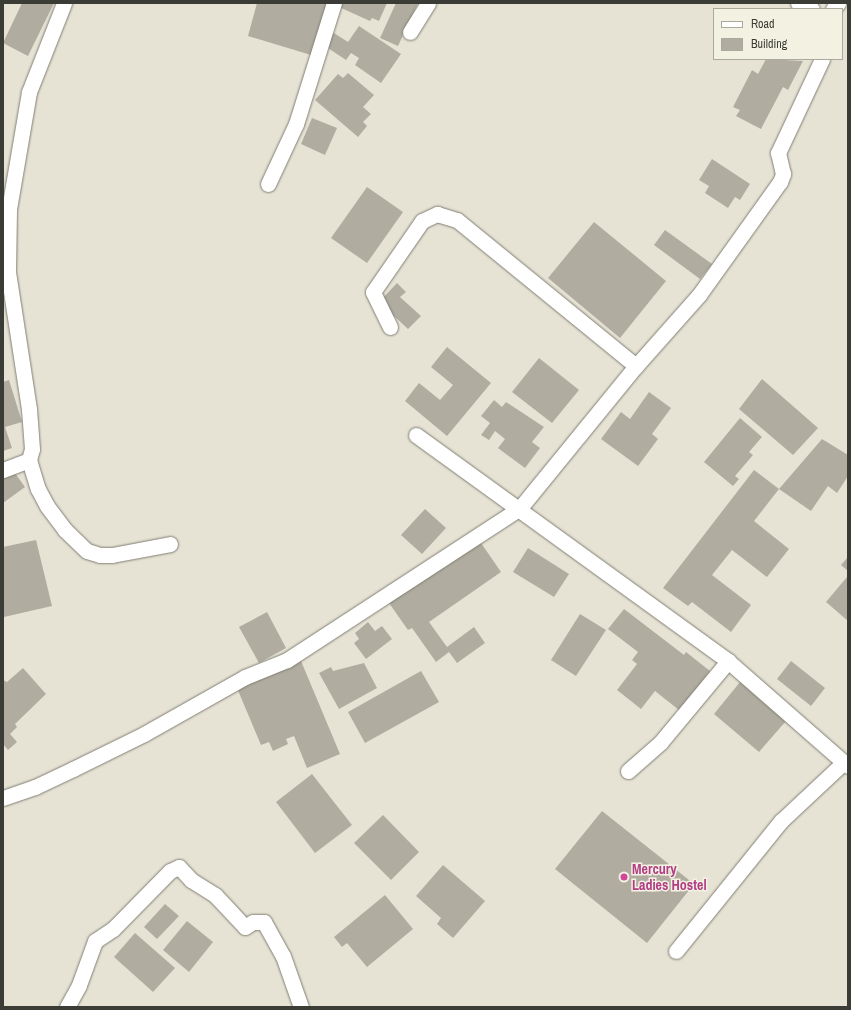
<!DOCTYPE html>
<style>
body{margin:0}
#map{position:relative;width:851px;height:1010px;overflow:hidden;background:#e6e3d5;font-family:"Archivo Narrow",sans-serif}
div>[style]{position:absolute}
.building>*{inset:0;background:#b0ada0}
.roads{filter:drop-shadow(0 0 1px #817f72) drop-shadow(0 0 1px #817f72)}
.minor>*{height:15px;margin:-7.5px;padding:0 7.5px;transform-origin:7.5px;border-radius:7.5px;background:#fff}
.dots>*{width:11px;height:11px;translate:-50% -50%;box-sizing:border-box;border:2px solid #f3f1e2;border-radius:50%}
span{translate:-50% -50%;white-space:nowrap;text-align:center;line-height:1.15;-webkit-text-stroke:3px #f3f1e2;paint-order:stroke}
.hotel-label{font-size:14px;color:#b23c85;font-weight:700}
.left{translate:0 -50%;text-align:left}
.frame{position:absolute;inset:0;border:4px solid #3c3c36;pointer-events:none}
.legend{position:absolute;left:713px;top:8px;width:130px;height:52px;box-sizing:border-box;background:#f3f1e2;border:1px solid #aaa99d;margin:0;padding:5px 7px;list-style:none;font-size:12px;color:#3c3c36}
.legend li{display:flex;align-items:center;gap:8px;height:20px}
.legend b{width:20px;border:1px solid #aaa99d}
</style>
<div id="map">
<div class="building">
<i style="clip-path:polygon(22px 3px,54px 3px,28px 56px,3px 43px)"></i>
<i style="clip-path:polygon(257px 3px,327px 3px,311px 55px,248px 36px)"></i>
<i style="clip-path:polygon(341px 3px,387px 3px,379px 21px,372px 18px,370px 21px,339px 7px)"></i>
<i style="clip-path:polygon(396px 3px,418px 3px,398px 46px,380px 38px)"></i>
<i style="clip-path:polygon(359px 26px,401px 54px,381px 83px,355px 65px,359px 58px,351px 53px,346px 60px,325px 46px,334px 33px,348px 42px)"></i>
<i style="clip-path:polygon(766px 59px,803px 61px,788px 90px,783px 87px,761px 129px,736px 116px,740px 110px,733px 107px,752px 70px,758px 74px)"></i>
<i style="clip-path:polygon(348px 73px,374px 95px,363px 107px,371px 114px,363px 122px,367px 126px,358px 137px,315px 100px,338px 74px,343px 78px)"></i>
<i style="clip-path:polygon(312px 118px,337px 128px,325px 155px,301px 144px)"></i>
<i style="clip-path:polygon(712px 159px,750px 184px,740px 200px,735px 197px,728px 208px,705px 193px,709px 186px,699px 180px)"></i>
<i style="clip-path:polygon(367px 187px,403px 212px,367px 263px,331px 238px)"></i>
<i style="clip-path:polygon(594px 222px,666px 281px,620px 338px,548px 278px)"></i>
<i style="clip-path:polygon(665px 230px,712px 264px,700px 279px,654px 245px)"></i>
<i style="clip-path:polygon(397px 283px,406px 292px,400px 297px,421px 316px,408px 329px,379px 302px)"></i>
<i style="clip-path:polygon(447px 347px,491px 383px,447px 436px,405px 401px,419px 383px,440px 400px,453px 385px,431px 367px)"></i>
<i style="clip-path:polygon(539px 358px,579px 390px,552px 423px,512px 392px)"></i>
<i style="clip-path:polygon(762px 379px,818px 428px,793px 455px,739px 409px)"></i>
<i style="clip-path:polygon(9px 380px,22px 422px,5px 427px,12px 448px,3px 451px,3px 382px)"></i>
<i style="clip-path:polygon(649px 392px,671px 408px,652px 434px,658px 439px,638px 466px,601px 439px,621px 412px,630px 419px)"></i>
<i style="clip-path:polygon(494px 400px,502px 407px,506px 402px,544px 427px,532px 442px,540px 448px,525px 468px,498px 448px,505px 439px,495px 431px,489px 440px,481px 435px,490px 423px,481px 416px)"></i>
<i style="clip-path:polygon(740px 418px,762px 437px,749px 452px,753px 455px,735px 476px,739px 479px,733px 486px,704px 462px)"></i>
<i style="clip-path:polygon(822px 439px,848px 455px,848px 476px,837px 493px,828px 486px,811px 511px,779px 489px)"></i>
<i style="clip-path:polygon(12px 469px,25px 487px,3px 503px,3px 476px)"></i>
<i style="clip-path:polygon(754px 470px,779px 489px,754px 521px,789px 549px,767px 577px,732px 550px,712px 575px,751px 605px,731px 632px,692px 602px,688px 606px,663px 588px)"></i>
<i style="clip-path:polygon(425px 509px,446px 528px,422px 554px,401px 535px)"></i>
<i style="clip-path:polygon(36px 540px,52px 606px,4px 617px,3px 547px)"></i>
<i style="clip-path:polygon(479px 540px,501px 572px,429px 622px,447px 647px,474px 627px,485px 643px,457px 663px,449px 652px,436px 662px,412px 628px,408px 630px,389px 603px)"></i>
<i style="clip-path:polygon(528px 548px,569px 574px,554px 597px,513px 572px)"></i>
<i style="clip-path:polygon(848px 557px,848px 571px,841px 565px)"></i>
<i style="clip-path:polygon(847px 577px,848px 578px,848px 621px,826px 602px)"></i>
<i style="clip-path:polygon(624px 609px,684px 655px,686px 652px,710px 671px,679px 710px,655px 691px,641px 709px,617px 690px,637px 664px,632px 660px,638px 652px,608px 629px)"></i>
<i style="clip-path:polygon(267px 612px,286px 648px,259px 663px,239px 627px)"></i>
<i style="clip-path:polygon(580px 614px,606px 630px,576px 676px,551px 660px)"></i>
<i style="clip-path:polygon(368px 622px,375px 631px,382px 626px,392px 639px,366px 659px,354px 643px,359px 639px,355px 633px)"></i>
<i style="clip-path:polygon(301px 661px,340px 754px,307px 768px,294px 736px,286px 739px,288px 744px,273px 751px,269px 742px,261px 745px,237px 688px)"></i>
<i style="clip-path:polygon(791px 661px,825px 688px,811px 706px,777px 679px)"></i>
<i style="clip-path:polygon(364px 663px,377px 688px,339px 709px,319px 673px,331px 667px,333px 671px)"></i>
<i style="clip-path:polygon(23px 668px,46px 694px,15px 724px,17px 727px,10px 734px,17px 742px,8px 750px,3px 744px,3px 680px,7px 682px)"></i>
<i style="clip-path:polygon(421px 671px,439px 702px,365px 743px,348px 712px)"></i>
<i style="clip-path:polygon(740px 682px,786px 721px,759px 752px,714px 714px)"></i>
<i style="clip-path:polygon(312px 774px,352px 825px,315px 853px,276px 802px)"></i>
<i style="clip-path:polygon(602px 811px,694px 884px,647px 943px,555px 869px)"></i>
<i style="clip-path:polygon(383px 815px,419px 852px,391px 880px,354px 843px)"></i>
<i style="clip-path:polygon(443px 865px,485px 901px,453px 938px,437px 924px,441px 918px,416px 896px)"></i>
<i style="clip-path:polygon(385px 895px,413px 929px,367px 967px,347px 943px,342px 947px,334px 937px)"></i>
<i style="clip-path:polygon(165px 904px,179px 916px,157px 939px,144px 927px)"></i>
<i style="clip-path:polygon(187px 921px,213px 942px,189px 972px,163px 950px)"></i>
<i style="clip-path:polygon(135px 933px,175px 968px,153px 992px,114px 957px)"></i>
</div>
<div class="roads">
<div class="minor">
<i style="left:798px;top:3px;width:15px;rotate:23deg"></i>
<i style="left:833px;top:9px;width:8px;rotate:-50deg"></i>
<i style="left:410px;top:32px;width:34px;rotate:-58deg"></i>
<i style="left:268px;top:184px;width:66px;rotate:-65deg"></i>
<i style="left:296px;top:124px;width:127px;rotate:-72.6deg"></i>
<i style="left:390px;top:327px;width:39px;rotate:-116deg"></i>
<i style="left:373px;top:292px;width:86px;rotate:-55.4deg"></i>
<i style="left:422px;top:221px;width:17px;rotate:-25deg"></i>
<i style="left:437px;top:214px;width:21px;rotate:17deg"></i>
<i style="left:457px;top:220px;width:231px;rotate:39.2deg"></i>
<i style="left:416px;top:435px;width:385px;rotate:35.9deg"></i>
<i style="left:728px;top:661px;width:159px;rotate:41.2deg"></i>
<i style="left:29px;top:460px;width:30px;rotate:73deg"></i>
<i style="left:38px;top:489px;width:19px;rotate:62deg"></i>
<i style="left:47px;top:506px;width:30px;rotate:53deg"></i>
<i style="left:65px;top:530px;width:30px;rotate:44deg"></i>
<i style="left:87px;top:551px;width:14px;rotate:17deg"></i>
<i style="left:100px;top:555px;width:12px"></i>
<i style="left:112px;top:555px;width:59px;rotate:-10.7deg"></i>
<i style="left:3px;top:470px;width:28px;rotate:-21deg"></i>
<i style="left:29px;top:460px;width:11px;rotate:-75deg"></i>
<i style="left:32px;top:449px;width:40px;rotate:-94.3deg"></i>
<i style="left:29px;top:409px;width:139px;rotate:-98.7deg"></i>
<i style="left:8px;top:272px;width:63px;rotate:-89.1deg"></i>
<i style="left:9px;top:209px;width:119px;rotate:-80.3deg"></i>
<i style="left:29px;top:92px;width:96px;rotate:-68.5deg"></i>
<i style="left:628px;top:771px;width:43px;rotate:-41.2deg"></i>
<i style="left:660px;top:743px;width:107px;rotate:-50.3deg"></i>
<i style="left:3px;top:798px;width:34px;rotate:-19deg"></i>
<i style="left:35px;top:787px;width:42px;rotate:-25.3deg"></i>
<i style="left:73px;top:769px;width:79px;rotate:-26.2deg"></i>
<i style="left:144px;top:734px;width:116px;rotate:-29.4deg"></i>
<i style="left:245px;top:677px;width:45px;rotate:-22deg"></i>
<i style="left:287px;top:660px;width:278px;rotate:-33.1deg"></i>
<i style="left:520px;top:508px;width:183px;rotate:-50.8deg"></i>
<i style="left:636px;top:366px;width:95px;rotate:-48.4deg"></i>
<i style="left:699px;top:295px;width:139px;rotate:-54.4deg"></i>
<i style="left:780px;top:182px;width:9px;rotate:-69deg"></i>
<i style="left:783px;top:174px;width:22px;rotate:-103deg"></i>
<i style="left:778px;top:153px;width:104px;rotate:-64.9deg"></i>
<i style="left:676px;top:951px;width:167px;rotate:-51.1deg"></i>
<i style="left:781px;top:821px;width:86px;rotate:-43.1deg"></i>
<i style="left:67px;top:1007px;width:25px;rotate:-61deg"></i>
<i style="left:79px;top:985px;width:47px;rotate:-70deg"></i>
<i style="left:95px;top:941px;width:22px;rotate:-34deg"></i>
<i style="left:113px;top:929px;width:81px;rotate:-45.5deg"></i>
<i style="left:170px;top:871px;width:10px;rotate:-24deg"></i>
<i style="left:179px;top:867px;width:18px;rotate:47deg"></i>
<i style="left:191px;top:880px;width:28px;rotate:32deg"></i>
<i style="left:215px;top:895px;width:44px;rotate:46.8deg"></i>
<i style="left:245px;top:927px;width:9px;rotate:-32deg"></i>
<i style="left:253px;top:922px;width:11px"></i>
<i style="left:264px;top:922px;width:39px;rotate:61deg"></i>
<i style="left:283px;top:956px;width:54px;rotate:70.6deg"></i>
</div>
</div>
<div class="dots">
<i style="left:624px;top:877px;background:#d1479c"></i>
</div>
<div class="hotel-label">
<span class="left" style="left:632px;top:877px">Mercury<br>Ladies Hostel</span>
</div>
<div class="frame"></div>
<ul class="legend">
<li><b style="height:5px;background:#fff"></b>Road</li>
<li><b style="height:11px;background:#b0ada0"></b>Building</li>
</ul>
</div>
